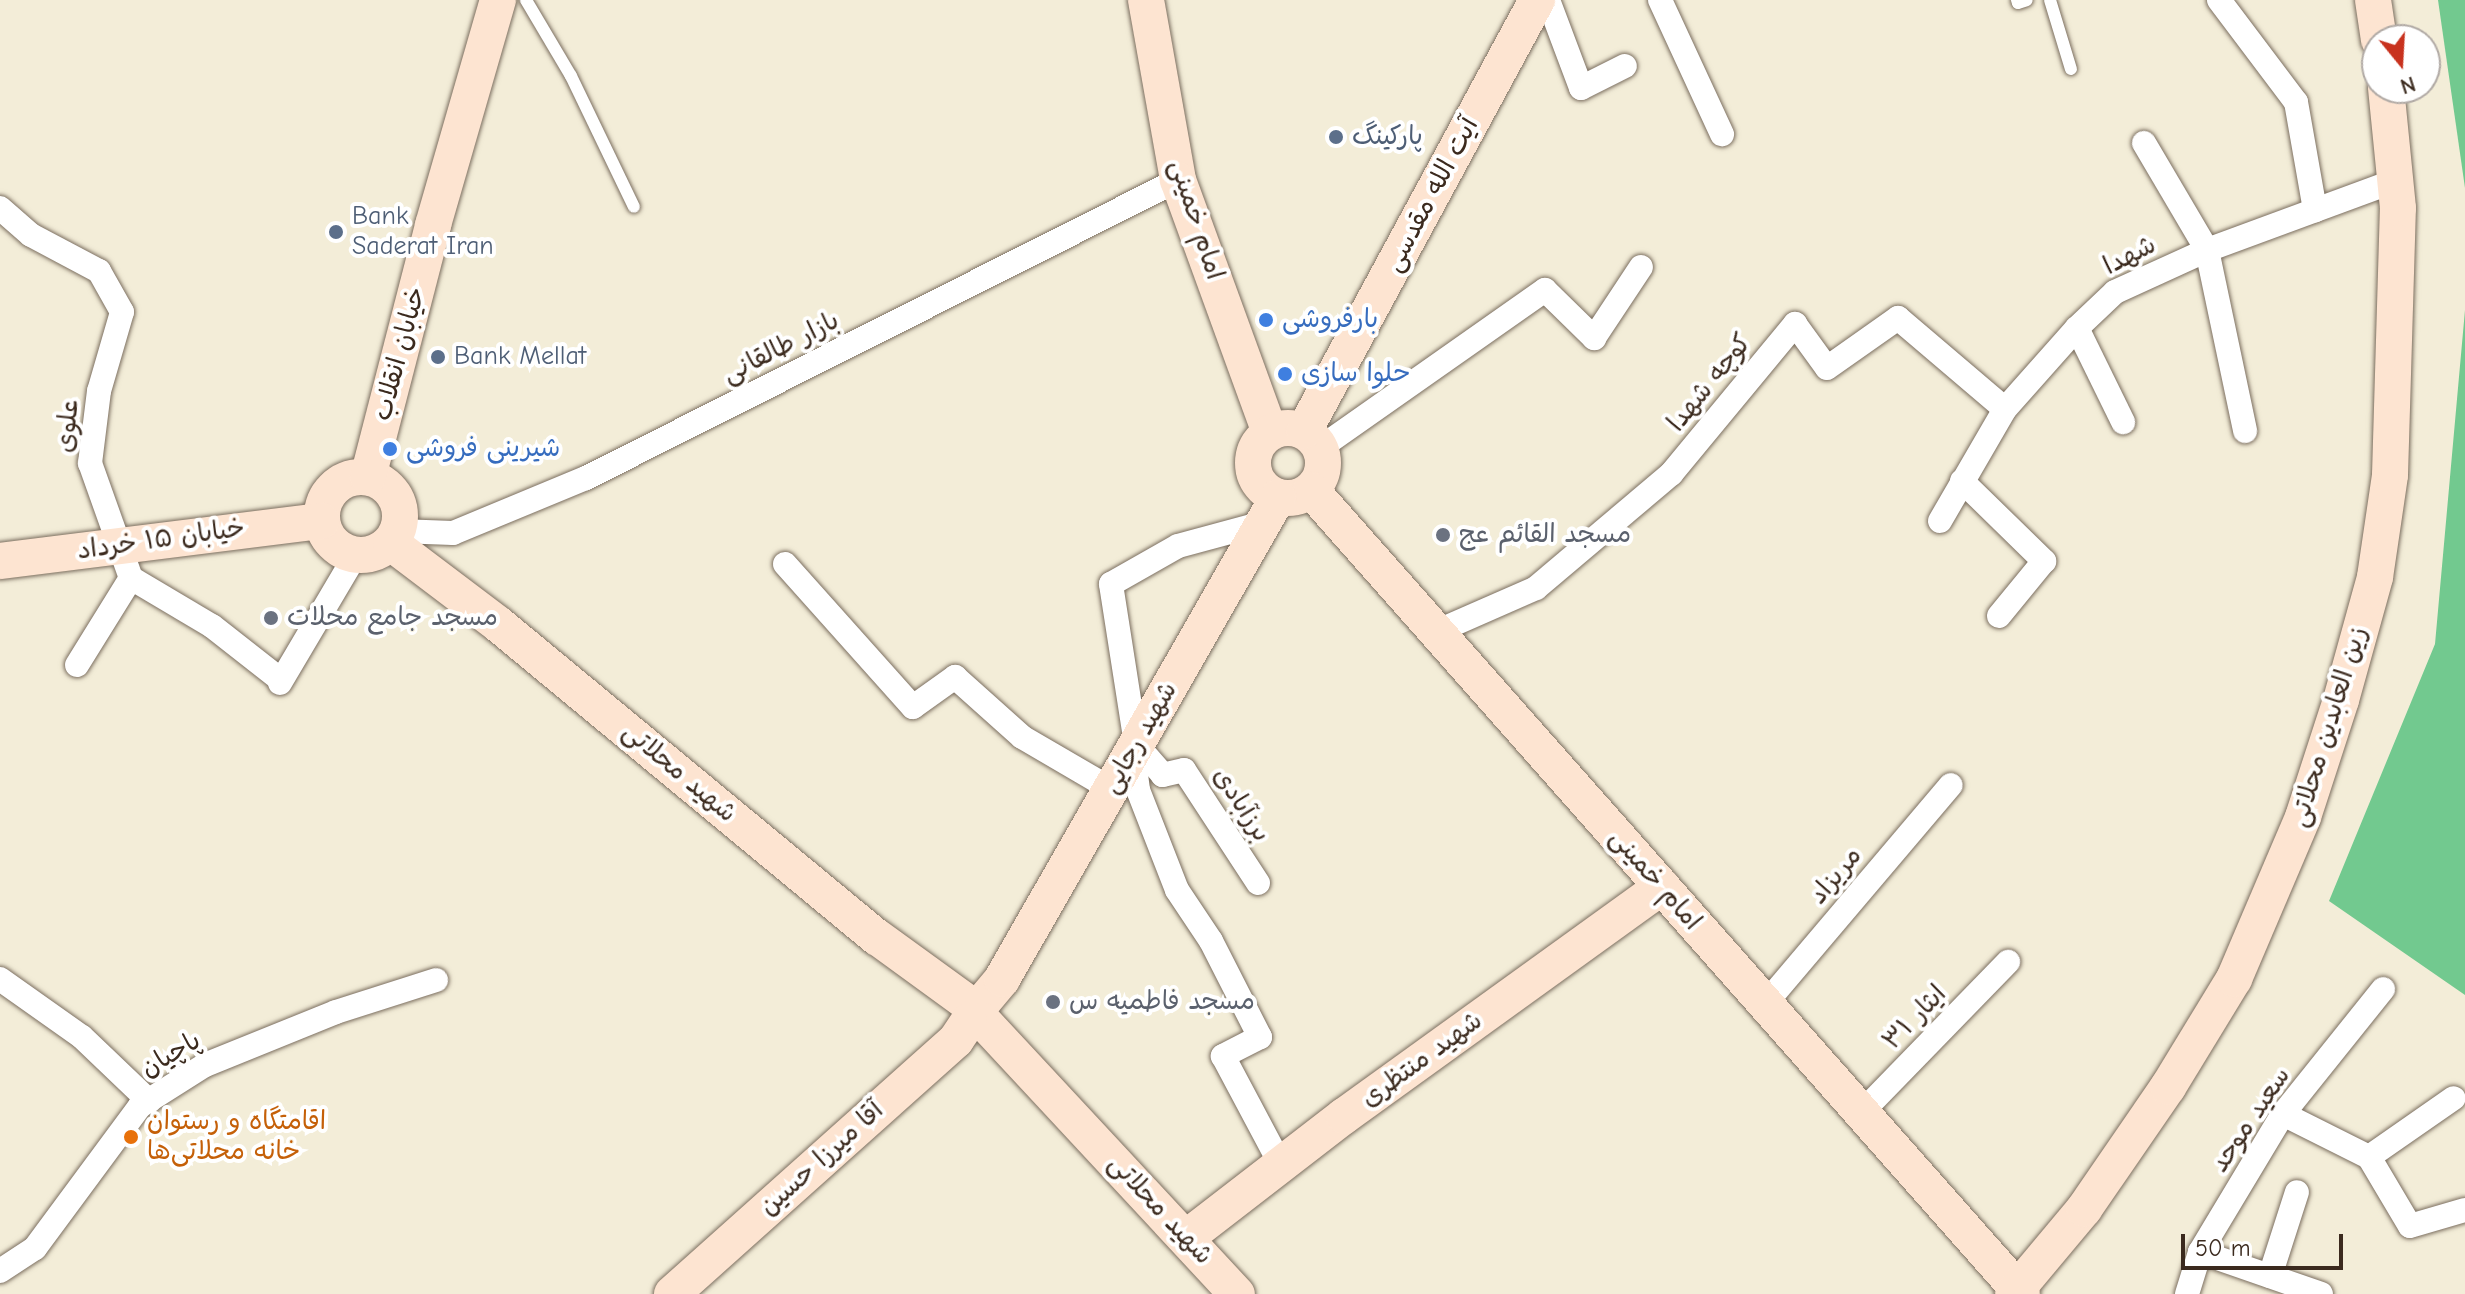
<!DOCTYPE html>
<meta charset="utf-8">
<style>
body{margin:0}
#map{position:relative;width:2465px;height:1294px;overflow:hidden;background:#f3edd8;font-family:"Comic Neue","Playpen Sans Arabic",sans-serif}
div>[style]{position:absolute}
.green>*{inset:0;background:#72c98f}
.roads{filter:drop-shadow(0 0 2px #7b6e5f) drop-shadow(0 0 2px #7b6e5f)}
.lane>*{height:12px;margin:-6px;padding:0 6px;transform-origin:6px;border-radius:6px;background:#fff}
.street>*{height:24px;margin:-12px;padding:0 12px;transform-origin:12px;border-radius:12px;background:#fff}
.secondary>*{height:36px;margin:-18px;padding:0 18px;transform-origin:18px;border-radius:18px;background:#fde4d1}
.secondary>.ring{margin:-18px;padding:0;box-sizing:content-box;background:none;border:36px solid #fde4d1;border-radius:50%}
.dots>*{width:22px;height:22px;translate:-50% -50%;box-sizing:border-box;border:4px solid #fff;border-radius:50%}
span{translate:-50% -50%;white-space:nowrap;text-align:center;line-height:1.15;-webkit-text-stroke:8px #fff;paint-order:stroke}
.service-label{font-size:26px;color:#4e5e75}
.left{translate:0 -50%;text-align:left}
.street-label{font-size:26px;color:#3b2a1e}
.shop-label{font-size:26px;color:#366cbe}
.worship-label{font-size:26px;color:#5b616d}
.food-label{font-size:26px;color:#c56008}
.north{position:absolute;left:2361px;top:24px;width:80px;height:80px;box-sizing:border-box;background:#fff;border:2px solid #b1aaa5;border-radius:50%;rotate:162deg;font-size:22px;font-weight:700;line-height:32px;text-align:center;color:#3b2a1e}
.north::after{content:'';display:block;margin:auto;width:28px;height:36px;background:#c8321e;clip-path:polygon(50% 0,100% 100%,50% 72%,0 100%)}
.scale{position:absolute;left:2181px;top:1234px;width:162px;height:36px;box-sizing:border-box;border:4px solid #3b2a1e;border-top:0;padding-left:10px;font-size:24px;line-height:28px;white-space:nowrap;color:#3b2a1e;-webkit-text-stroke:6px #fff;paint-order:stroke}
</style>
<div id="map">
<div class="green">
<i style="clip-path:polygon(2438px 0,2465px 0,2465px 188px)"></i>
<i style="clip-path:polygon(2465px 310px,2465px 995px,2329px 901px,2435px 644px)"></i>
</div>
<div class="roads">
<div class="lane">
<i style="left:526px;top:0;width:88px;rotate:59.4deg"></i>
<i style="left:571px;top:76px;width:145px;rotate:64.3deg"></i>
<i style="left:2017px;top:0;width:3px;rotate:72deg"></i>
<i style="left:2018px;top:3px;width:9px;rotate:-18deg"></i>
<i style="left:2050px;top:0;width:72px;rotate:73.1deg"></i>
</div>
<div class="street">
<i style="left:1548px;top:0;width:94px;rotate:69.4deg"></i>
<i style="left:1581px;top:88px;width:49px;rotate:-26.6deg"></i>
<i style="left:1660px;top:0;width:148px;rotate:65.2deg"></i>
<i style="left:2219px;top:0;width:128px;rotate:53deg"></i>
<i style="left:2296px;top:102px;width:110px;rotate:80deg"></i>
<i style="left:2144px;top:143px;width:124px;rotate:59.5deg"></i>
<i style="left:2207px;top:250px;width:185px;rotate:78.1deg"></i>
<i style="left:0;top:208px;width:41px;rotate:41.1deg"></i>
<i style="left:31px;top:235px;width:77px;rotate:27.9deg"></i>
<i style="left:99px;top:271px;width:47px;rotate:60.7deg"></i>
<i style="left:122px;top:312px;width:82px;rotate:106.2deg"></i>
<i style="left:99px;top:391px;width:73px;rotate:97.1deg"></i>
<i style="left:90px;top:463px;width:122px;rotate:70.4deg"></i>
<i style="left:131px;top:578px;width:94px;rotate:30.7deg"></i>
<i style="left:212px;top:626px;width:83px;rotate:38.1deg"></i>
<i style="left:2077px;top:328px;width:105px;rotate:63.9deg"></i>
<i style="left:1320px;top:448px;width:275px;rotate:-35.1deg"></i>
<i style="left:1545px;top:290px;width:69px;rotate:44.4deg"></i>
<i style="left:1594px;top:338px;width:85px;rotate:-56.5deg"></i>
<i style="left:1962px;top:481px;width:115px;rotate:44.3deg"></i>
<i style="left:2044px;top:561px;width:71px;rotate:129.3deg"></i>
<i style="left:1940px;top:521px;width:129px;rotate:-59.9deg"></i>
<i style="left:2005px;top:409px;width:108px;rotate:-48.4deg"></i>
<i style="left:2077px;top:328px;width:52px;rotate:-43.5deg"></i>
<i style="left:2115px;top:292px;width:101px;rotate:-24.5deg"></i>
<i style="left:2207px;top:250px;width:200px;rotate:-20.2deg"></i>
<i style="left:398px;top:531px;width:55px;rotate:2.1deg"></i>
<i style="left:453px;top:533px;width:144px;rotate:-22.5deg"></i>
<i style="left:586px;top:478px;width:663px;rotate:-26.72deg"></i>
<i style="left:785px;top:564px;width:192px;rotate:48.2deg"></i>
<i style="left:913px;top:707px;width:52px;rotate:-35.5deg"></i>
<i style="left:955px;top:677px;width:90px;rotate:41.8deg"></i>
<i style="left:1022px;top:737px;width:103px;rotate:30.3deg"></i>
<i style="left:1436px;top:632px;width:109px;rotate:-23.7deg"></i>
<i style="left:1536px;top:588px;width:177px;rotate:-40.2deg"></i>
<i style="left:1671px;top:474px;width:195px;rotate:-50.4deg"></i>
<i style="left:1795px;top:324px;width:54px;rotate:54deg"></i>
<i style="left:1827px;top:368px;width:87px;rotate:-35.2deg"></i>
<i style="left:1898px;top:318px;width:140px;rotate:40.4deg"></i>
<i style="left:77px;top:665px;width:102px;rotate:-58.2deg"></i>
<i style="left:280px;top:683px;width:147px;rotate:-59.4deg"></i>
<i style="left:1133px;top:750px;width:40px;rotate:82.9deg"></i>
<i style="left:1138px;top:790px;width:107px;rotate:68.7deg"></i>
<i style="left:1177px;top:890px;width:61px;rotate:56.3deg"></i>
<i style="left:1211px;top:941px;width:108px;rotate:63deg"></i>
<i style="left:1260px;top:1037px;width:42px;rotate:152.8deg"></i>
<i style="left:1223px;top:1056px;width:123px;rotate:62deg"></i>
<i style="left:1258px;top:883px;width:135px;rotate:-123.2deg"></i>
<i style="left:1184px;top:770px;width:22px;rotate:167deg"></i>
<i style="left:1163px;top:775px;width:41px;rotate:-131.1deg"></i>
<i style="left:1136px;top:744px;width:162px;rotate:-98.9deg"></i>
<i style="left:1111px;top:584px;width:77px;rotate:-29.6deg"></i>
<i style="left:1178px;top:546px;width:88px;rotate:-15.1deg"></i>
<i style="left:0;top:979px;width:100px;rotate:35.3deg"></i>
<i style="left:82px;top:1037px;width:93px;rotate:43.7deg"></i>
<i style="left:1765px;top:1004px;width:287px;rotate:-49.7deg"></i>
<i style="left:1861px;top:1113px;width:211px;rotate:-45.8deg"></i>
<i style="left:2283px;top:1114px;width:96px;rotate:26.6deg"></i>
<i style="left:2369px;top:1157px;width:80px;rotate:59.3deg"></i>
<i style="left:2410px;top:1226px;width:57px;rotate:-16.2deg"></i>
<i style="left:2369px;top:1157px;width:103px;rotate:-34.8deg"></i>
<i style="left:2200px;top:1252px;width:128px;rotate:19.1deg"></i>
<i style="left:0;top:1271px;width:42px;rotate:-33.3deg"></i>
<i style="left:35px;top:1248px;width:177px;rotate:-53.5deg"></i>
<i style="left:140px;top:1106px;width:77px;rotate:-32.2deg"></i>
<i style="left:205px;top:1065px;width:141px;rotate:-22deg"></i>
<i style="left:336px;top:1012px;width:105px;rotate:-17.7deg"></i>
<i style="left:2270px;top:1276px;width:88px;rotate:-72.2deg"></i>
<i style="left:2187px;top:1294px;width:44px;rotate:-72.8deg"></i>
<i style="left:2200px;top:1252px;width:161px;rotate:-59deg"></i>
<i style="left:2283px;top:1114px;width:160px;rotate:-51.3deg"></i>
</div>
<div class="secondary">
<i style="left:1146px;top:0;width:183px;rotate:79.9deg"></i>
<i style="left:1178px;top:180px;width:269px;rotate:70deg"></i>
<i style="left:2373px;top:0;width:40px;rotate:81.5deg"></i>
<i class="ring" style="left:1253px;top:428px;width:34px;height:34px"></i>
<i style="left:1304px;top:431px;width:490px;rotate:-61.6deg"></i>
<i class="ring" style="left:322px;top:477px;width:42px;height:42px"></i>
<i style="left:368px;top:477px;width:260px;rotate:-75.5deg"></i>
<i style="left:433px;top:225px;width:234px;rotate:-73.9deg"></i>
<i style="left:1311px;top:490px;width:1073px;rotate:48.51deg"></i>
<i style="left:391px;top:543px;width:134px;rotate:37.1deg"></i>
<i style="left:498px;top:624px;width:492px;rotate:39.6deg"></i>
<i style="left:877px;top:937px;width:112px;rotate:36deg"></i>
<i style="left:0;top:561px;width:324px;rotate:-7.1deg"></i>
<i style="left:983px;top:1002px;width:30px;rotate:-50deg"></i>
<i style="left:1002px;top:979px;width:555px;rotate:-60.2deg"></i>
<i style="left:983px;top:1021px;width:373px;rotate:47.1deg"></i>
<i style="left:1186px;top:1238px;width:200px;rotate:-37.7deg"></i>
<i style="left:1344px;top:1116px;width:392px;rotate:-35.8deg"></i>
<i style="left:672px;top:1294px;width:381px;rotate:-41.8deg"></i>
<i style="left:956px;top:1040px;width:23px;rotate:-56deg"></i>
<i style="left:2013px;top:1294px;width:111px;rotate:-50.1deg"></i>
<i style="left:2084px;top:1209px;width:148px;rotate:-55.5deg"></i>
<i style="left:2168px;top:1087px;width:127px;rotate:-58.6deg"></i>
<i style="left:2234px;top:979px;width:176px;rotate:-66.9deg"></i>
<i style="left:2303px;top:817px;width:123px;rotate:-72deg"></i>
<i style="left:2341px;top:700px;width:128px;rotate:-74.5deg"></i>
<i style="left:2375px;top:577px;width:103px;rotate:-81.6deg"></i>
<i style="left:2390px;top:475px;width:267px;rotate:-88.3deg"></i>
<i style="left:2398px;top:208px;width:121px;rotate:-95.7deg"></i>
</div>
</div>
<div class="dots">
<i style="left:1336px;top:137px;background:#5c6f8a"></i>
<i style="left:336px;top:232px;background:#5c6f8a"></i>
<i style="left:1266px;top:320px;background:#3f7fe0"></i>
<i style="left:438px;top:357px;background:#5c6f8a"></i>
<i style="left:1285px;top:374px;background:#3f7fe0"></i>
<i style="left:390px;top:449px;background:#3f7fe0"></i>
<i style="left:1443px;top:535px;background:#6b7280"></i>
<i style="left:271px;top:618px;background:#6b7280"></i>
<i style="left:1053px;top:1002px;background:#6b7280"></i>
<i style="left:131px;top:1137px;background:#e8710a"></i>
</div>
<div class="service-label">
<span class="left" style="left:1352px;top:137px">پارکینگ</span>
<span class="left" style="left:352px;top:232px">Bank<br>Saderat Iran</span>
<span class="left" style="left:454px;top:357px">Bank Mellat</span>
</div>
<div class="street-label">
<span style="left:1432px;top:195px;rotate:-62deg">آیت الله مقدسی</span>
<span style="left:1196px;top:220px;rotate:72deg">امام خمینی</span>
<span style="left:2130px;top:256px;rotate:-27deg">شهدا</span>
<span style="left:781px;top:348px;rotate:-27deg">بازار طالقانی</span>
<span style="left:400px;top:354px;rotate:-75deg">خیابان انقلاب</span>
<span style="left:1710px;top:383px;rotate:-51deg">کوچه شهدا</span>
<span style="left:68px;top:426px;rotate:-84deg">علوی</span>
<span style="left:161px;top:540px;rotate:-8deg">خیابان ۱۵ خرداد</span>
<span style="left:2329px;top:727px;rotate:-73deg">زین العابدین محلاتی</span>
<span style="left:1140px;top:738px;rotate:-60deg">شهید رجایی</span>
<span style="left:679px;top:773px;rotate:40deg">شهید محلاتی</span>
<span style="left:1241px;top:805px;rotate:57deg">برزآبادی</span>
<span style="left:1836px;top:876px;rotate:-50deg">مریزاد</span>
<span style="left:1655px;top:880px;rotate:49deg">امام خمینی</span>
<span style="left:1915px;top:1018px;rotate:-46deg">ایثار ۳۱</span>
<span style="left:171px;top:1055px;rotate:-30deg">پاچیان</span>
<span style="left:1422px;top:1060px;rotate:-36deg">شهید منتظری</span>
<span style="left:2251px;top:1120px;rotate:-56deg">سعید موحد</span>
<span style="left:822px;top:1159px;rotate:-42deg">آقا میرزا حسین</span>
<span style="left:1160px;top:1210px;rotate:47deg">شهید محلاتی</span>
</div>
<div class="shop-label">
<span class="left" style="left:1282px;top:320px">بارفروشی</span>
<span class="left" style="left:1301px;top:374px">حلوا سازی</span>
<span class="left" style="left:406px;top:449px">شیرینی فروشی</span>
</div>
<div class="worship-label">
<span class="left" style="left:1459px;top:535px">مسجد القائم عج</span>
<span class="left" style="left:287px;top:618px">مسجد جامع محلات</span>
<span class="left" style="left:1069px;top:1002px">مسجد فاطمیه س</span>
</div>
<div class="food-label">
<span class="left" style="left:147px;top:1137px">اقامتگاه و رستوان<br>خانه محلاتی‌ها</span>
</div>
<div class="north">N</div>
<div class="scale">50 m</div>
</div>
